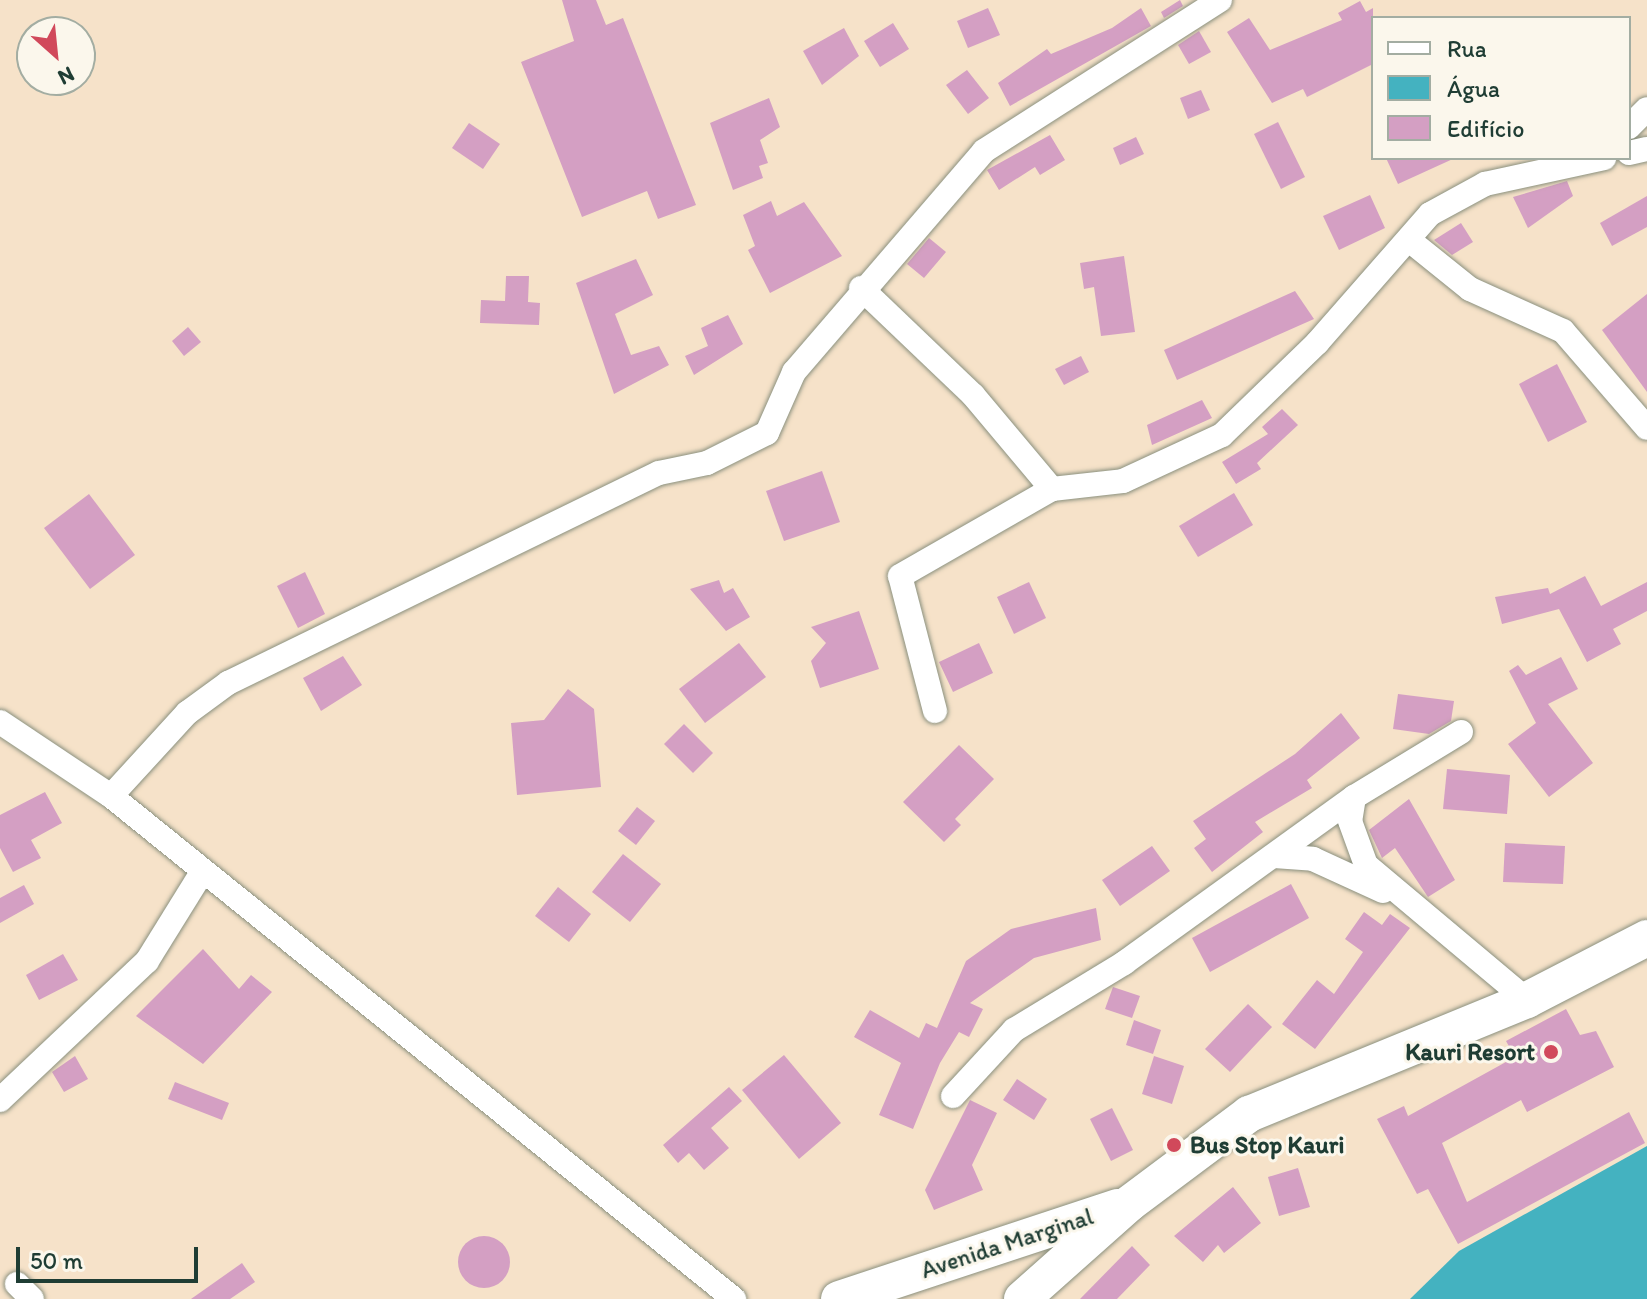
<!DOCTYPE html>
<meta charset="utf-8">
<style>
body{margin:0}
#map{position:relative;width:1647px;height:1299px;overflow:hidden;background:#f6e2c9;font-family:Itim,sans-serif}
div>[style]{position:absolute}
.water>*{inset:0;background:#44b2c0}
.building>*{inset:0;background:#d49fc3}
.round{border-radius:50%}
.roads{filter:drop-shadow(0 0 2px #8a907e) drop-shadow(0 0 2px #8a907e)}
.street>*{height:24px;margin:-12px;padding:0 12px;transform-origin:12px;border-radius:12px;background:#fff}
.secondary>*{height:36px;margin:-18px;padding:0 18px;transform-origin:18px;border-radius:18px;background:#fff}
.dots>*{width:22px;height:22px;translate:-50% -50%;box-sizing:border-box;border:4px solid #fbf7ec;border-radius:50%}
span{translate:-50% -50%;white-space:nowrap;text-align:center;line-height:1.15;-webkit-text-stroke:6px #fbf7ec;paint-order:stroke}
.poi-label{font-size:24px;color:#1f3d34;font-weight:700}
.right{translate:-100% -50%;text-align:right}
.left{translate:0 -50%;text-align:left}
.street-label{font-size:24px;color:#1f3d34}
.legend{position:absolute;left:1371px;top:16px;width:260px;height:144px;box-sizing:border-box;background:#fbf7ec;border:2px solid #a3ada2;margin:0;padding:10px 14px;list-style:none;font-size:24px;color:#1f3d34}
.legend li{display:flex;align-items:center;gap:16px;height:40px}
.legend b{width:40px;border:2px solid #a3ada2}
.north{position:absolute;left:16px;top:16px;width:80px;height:80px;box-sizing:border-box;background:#fbf7ec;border:2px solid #a3ada2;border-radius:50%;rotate:153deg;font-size:22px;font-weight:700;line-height:32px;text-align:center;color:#1f3d34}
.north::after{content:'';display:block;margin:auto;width:28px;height:36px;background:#d1495b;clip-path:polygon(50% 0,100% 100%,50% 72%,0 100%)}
.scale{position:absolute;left:16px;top:1247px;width:182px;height:36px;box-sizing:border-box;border:4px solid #1f3d34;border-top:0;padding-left:10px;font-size:24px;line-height:28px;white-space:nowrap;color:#1f3d34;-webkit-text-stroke:6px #fbf7ec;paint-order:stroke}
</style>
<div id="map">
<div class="water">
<i style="clip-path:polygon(1647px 1146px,1647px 1299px,1410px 1299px,1459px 1251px)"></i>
</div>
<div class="building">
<i style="clip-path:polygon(562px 0,596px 0,606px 25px,623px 18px,696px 205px,658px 219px,647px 191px,582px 217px,521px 62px,574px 41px)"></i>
<i style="clip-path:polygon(1180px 0,1183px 6px,1164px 18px,1161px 12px)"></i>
<i style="clip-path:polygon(1360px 1px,1366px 12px,1373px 8px,1373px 64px,1307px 97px,1303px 89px,1272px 103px,1227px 32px,1249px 18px,1270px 50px,1342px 20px,1338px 13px)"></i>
<i style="clip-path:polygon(988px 8px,1000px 35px,968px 48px,957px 21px)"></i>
<i style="clip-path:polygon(1141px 8px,1151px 26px,1010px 106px,998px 83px,1047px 49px,1051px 54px,1112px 28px)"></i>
<i style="clip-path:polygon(893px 23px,909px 49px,880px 67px,864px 41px)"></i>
<i style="clip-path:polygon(844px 28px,859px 56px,822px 85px,803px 51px)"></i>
<i style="clip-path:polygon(1199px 31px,1211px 52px,1189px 64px,1178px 45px)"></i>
<i style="clip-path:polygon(967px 70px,989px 98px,968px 114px,946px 85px)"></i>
<i style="clip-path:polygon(1201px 90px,1210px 110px,1188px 119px,1180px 98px)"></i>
<i style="clip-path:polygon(769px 98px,780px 127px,760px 140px,768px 163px,759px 166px,763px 178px,733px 190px,710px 123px)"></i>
<i style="clip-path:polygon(1278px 122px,1305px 177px,1281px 189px,1254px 134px)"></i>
<i style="clip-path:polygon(469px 123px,500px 144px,483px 169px,452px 148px)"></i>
<i style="clip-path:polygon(1050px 135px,1065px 160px,1040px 175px,1035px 167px,999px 190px,987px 170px)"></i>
<i style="clip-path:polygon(1136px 137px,1144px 154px,1120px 165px,1113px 148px)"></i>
<i style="clip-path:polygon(1386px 158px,1455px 158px,1398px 184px)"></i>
<i style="clip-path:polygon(1567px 181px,1573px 196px,1528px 228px,1513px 197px)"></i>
<i style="clip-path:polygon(1370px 195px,1385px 228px,1339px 250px,1323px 216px)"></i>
<i style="clip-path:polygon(1647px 196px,1647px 227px,1612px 246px,1600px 223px)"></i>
<i style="clip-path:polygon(771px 201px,777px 216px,804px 202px,842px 256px,770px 293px,748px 250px,755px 246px,743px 215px)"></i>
<i style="clip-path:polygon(1461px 223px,1473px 242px,1452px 255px,1434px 240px)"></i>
<i style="clip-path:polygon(929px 238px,946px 252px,924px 278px,907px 264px)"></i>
<i style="clip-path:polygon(1124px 256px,1135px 332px,1101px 336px,1094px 287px,1084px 289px,1080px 263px)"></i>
<i style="clip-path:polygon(636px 259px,653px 295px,615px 314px,631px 355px,659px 346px,669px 365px,614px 394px,576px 283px)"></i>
<i style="clip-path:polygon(506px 276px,529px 276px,528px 302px,540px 303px,539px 325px,480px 323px,481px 300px,505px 301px)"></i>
<i style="clip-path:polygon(1295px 291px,1314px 319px,1177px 380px,1164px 350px)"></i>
<i style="clip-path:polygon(1647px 294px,1647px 392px,1602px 330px)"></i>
<i style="clip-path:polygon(728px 315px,743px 344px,694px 375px,685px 356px,708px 346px,701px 328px)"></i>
<i style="clip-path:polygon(188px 327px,201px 342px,184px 356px,172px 341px)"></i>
<i style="clip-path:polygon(1081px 356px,1089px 372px,1064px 385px,1055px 369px)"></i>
<i style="clip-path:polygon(1557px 364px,1587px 422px,1548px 442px,1519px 384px)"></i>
<i style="clip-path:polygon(1202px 400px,1212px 418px,1152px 445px,1147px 425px)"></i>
<i style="clip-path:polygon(1282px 409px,1298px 425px,1257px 463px,1261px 469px,1236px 484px,1222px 462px,1268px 434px,1262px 427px)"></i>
<i style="clip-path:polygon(822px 471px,840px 522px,784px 541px,766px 491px)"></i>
<i style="clip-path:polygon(1234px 493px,1253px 525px,1198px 557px,1179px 526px)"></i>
<i style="clip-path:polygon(89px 494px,135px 555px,90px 589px,44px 528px)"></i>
<i style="clip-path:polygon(305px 572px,325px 614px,298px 628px,277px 586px)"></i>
<i style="clip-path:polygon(1585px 576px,1601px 606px,1647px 582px,1647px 611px,1613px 629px,1621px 644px,1587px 662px,1559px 609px,1502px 624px,1495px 597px,1548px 588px,1550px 594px)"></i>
<i style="clip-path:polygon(719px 580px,724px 593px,733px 588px,750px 617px,726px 631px,690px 589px)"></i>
<i style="clip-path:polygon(1029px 582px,1046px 618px,1014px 634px,997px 597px)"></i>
<i style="clip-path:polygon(859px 611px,879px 669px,820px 688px,811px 661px,826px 643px,811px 627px)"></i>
<i style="clip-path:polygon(739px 643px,766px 677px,705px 723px,679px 689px)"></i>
<i style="clip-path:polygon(979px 643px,993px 673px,953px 692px,939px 662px)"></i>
<i style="clip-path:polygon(343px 656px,362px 685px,321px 711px,303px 678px)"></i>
<i style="clip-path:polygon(1561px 657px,1578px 689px,1548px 704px,1593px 763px,1549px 797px,1508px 744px,1536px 723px,1509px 671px,1518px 665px,1526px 675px)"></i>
<i style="clip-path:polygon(568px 689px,594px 709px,601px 787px,517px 795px,511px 723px,544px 720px)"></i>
<i style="clip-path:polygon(1398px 694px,1454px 701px,1451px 721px,1429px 734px,1393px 729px)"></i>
<i style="clip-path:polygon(1341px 713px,1360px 738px,1307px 780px,1312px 788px,1255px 822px,1263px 832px,1212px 872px,1194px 848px,1206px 839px,1193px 821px,1295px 754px)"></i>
<i style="clip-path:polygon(684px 724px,713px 753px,693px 773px,664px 744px)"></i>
<i style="clip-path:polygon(959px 745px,994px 779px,955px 819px,961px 825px,944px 842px,903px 802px)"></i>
<i style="clip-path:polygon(1447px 769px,1510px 775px,1507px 814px,1443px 809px)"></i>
<i style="clip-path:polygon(45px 792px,62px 823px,31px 840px,41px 858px,13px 872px,0 848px,0 815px)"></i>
<i style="clip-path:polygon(1409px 799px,1455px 880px,1428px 897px,1395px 848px,1382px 858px,1369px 830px)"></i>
<i style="clip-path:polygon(637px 807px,655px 821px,636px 845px,618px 831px)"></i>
<i style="clip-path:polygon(1505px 843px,1565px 846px,1563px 884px,1503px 882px)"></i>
<i style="clip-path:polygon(1152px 846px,1170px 871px,1120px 906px,1102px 880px)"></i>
<i style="clip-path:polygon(623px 854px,661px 884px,630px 922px,592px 892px)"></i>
<i style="clip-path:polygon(1291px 884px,1309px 918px,1210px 972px,1192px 938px)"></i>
<i style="clip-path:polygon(24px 885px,34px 904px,0 923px,0 898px)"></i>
<i style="clip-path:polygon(558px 887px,591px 914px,569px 942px,535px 916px)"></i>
<i style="clip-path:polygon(1096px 908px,1101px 940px,1034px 958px,970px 1003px,983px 1009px,969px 1037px,959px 1032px,940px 1063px,913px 1129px,879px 1115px,901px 1063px,854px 1037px,870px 1010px,919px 1038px,926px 1023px,937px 1028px,966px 961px,1011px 929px)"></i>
<i style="clip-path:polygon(1364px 912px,1382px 925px,1390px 914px,1410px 928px,1315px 1049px,1282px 1024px,1317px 980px,1334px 994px,1363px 952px,1345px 939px)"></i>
<i style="clip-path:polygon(203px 949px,239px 989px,251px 975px,272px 992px,203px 1064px,136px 1016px)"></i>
<i style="clip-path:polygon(63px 954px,78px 980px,39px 1000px,26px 975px)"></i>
<i style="clip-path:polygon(1113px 987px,1140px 996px,1132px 1018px,1105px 1009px)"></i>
<i style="clip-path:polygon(1248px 1004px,1272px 1027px,1230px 1072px,1205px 1049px)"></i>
<i style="clip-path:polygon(1566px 1009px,1580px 1035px,1596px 1031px,1614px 1067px,1527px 1112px,1521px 1100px,1442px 1143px,1467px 1202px,1629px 1112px,1645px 1143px,1458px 1244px,1428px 1189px,1417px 1194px,1377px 1119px,1404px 1106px,1408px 1116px,1515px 1057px,1506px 1041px)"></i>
<i style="clip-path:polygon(1134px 1020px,1161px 1030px,1153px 1054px,1126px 1045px)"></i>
<i style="clip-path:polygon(784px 1055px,841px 1123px,799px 1159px,742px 1090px)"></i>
<i style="clip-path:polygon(75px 1056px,88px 1079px,64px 1092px,52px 1072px)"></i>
<i style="clip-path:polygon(1154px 1056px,1184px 1066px,1172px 1104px,1142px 1094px)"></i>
<i style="clip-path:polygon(1017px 1079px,1047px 1099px,1034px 1120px,1003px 1100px)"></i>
<i style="clip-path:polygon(175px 1082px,229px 1103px,222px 1120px,168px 1099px)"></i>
<i style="clip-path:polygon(729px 1087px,742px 1101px,711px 1128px,729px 1148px,704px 1170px,689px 1153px,678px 1163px,663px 1145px)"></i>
<i style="clip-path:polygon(970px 1100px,997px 1113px,972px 1165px,983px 1190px,934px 1210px,925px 1190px)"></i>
<i style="clip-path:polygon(1112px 1108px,1133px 1150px,1111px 1161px,1090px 1119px)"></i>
<i style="clip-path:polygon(1298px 1168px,1310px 1207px,1279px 1216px,1268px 1177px)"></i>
<i style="clip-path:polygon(1233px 1187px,1261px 1223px,1224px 1253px,1218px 1245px,1203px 1262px,1174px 1236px)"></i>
<i class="round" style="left:458px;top:1236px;width:52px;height:52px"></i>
<i style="clip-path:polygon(1132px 1246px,1150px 1265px,1117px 1299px,1080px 1299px)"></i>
<i style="clip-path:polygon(242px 1263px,255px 1282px,230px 1299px,191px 1299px)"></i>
</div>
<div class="roads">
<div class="street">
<i style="left:1629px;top:127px;width:25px;rotate:-45deg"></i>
<i style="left:1629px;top:153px;width:18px;rotate:-13deg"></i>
<i style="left:1409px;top:240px;width:78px;rotate:38.8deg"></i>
<i style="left:1470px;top:289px;width:102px;rotate:24.3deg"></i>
<i style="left:1563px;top:331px;width:128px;rotate:49.1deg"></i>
<i style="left:861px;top:288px;width:155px;rotate:43.7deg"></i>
<i style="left:973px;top:395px;width:123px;rotate:50deg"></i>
<i style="left:1052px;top:489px;width:71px;rotate:-6.4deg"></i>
<i style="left:1123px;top:481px;width:109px;rotate:-24.9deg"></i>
<i style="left:1222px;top:435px;width:132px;rotate:-44.1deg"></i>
<i style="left:1317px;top:343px;width:171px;rotate:-48.8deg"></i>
<i style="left:1430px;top:214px;width:63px;rotate:-28.6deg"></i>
<i style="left:1485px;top:184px;width:122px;rotate:-12.3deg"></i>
<i style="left:935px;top:711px;width:139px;rotate:-104.5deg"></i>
<i style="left:900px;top:576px;width:175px;rotate:-29.8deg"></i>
<i style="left:0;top:722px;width:133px;rotate:33.7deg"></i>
<i style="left:111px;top:796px;width:801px;rotate:38.92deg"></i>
<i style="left:1461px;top:732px;width:125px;rotate:148.7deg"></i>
<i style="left:1354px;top:797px;width:24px;rotate:99deg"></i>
<i style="left:1350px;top:821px;width:47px;rotate:70deg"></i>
<i style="left:1366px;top:865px;width:210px;rotate:40deg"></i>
<i style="left:111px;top:796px;width:113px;rotate:-47.5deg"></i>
<i style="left:187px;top:713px;width:51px;rotate:-36.2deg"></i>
<i style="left:228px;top:683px;width:479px;rotate:-26deg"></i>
<i style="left:659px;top:473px;width:49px;rotate:-11.8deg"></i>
<i style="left:707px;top:463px;width:67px;rotate:-26.6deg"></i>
<i style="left:767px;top:433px;width:67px;rotate:-66.1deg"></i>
<i style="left:794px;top:372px;width:291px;rotate:-49.3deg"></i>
<i style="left:984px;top:151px;width:280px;rotate:-32.6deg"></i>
<i style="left:1274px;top:856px;width:39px;rotate:4deg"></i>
<i style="left:1313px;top:859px;width:77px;rotate:24.6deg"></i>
<i style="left:953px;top:1096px;width:90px;rotate:-47.3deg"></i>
<i style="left:1014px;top:1030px;width:129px;rotate:-31.3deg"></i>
<i style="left:1124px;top:963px;width:284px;rotate:-35.8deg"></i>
<i style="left:0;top:1100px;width:202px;rotate:-43.4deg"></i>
<i style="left:147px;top:961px;width:102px;rotate:-58.2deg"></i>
<i style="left:17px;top:1284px;width:21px;rotate:45deg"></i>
</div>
<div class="secondary">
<i style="left:839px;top:1299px;width:293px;rotate:-18.3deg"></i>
<i style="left:1022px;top:1299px;width:144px;rotate:-41.6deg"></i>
<i style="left:1130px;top:1203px;width:149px;rotate:-36.8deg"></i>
<i style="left:1249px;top:1114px;width:300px;rotate:-22.3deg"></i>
<i style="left:1527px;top:1000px;width:135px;rotate:-27.3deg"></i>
</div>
</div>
<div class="dots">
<i style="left:1551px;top:1052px;background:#d1495b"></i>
<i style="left:1174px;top:1145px;background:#d1495b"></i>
</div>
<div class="poi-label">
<span class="right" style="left:1535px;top:1052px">Kauri Resort</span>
<span class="left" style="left:1190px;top:1145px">Bus Stop Kauri</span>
</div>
<div class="street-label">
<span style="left:1007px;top:1243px;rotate:-18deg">Avenida Marginal</span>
</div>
<ul class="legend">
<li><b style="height:10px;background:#fff"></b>Rua</li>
<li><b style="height:22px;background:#44b2c0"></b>Água</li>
<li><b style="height:22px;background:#d49fc3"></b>Edifício</li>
</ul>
<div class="north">N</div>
<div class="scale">50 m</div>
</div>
